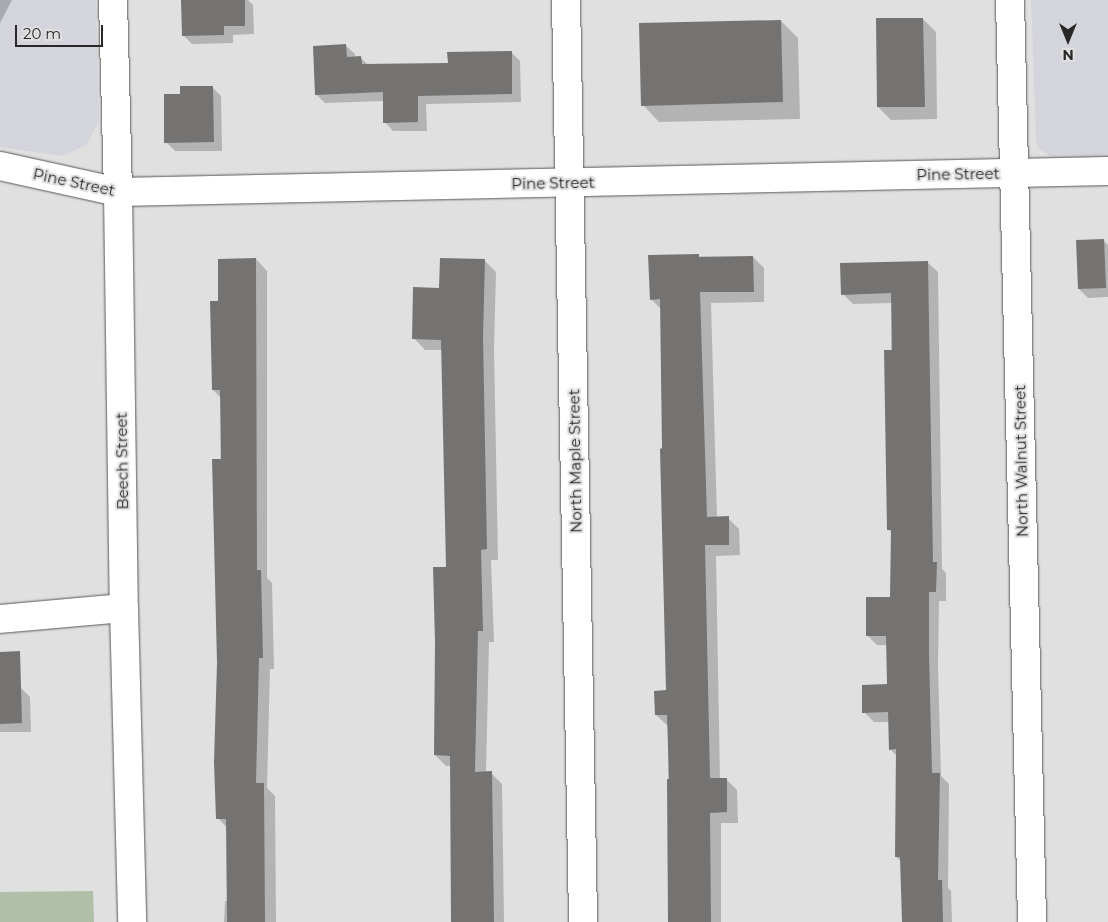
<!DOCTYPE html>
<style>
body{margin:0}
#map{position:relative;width:1108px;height:922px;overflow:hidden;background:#e0e0e1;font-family:Montserrat,sans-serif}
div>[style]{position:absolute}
.built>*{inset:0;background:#d4d4dc}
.green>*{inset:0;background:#afbfa8}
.shadow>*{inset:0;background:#0003}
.building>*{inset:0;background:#747372}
.roads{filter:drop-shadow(0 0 1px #585859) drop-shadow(0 0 1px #585859)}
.minor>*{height:28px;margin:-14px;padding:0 14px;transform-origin:14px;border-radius:14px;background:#fff}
.major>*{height:28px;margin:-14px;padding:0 14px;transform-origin:14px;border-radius:14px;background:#fff}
span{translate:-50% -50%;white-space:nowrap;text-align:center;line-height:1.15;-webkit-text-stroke:4px #e0e0e1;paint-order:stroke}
.street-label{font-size:15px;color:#282828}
.north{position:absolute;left:1043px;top:15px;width:50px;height:50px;-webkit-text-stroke:4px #e0e0e1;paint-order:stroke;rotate:180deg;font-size:14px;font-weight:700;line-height:20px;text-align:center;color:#282828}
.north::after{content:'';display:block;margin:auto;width:18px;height:22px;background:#282828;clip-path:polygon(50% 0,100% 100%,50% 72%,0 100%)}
.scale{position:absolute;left:15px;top:25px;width:88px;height:22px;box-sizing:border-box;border:2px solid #282828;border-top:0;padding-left:6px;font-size:15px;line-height:18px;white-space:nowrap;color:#282828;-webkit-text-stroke:4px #e0e0e1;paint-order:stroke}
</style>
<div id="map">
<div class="built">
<i style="clip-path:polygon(0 0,96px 0,99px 122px,86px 145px,63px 156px,0 147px)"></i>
<i style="clip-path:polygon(1031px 0,1108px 0,1108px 157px,1054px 159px,1039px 148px,1036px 141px)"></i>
</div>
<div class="green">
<i style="clip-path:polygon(93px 891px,94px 922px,0 922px,0 892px)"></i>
</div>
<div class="shadow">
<i style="clip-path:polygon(0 0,12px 0,0 23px)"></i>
<i style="clip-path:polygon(182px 0,248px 0,253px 5px,254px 34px,233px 35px,233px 43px,192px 44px,183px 35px)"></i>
<i style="clip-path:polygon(923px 19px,936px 32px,937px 119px,891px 120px,878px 107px)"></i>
<i style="clip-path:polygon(781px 21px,798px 38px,800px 119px,659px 122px,643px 105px)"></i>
<i style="clip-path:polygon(346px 46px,355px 54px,355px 58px,361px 58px,368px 65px,449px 64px,511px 52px,520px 61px,521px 102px,426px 104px,427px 131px,393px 131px,385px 122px,384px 101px,325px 103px,316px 94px)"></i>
<i style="clip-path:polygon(212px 87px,221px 96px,222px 151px,175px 151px,166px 142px,181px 95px)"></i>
<i style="clip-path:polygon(1103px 240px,1108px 245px,1108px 297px,1088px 298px,1079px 289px)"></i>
<i style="clip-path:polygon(650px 256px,753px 257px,764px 268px,764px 302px,711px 303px,717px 518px,728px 518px,739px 529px,740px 555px,716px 556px,720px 779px,726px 779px,737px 790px,738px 823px,721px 823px,721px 922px,669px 922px,668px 726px,656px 715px,667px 691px,662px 310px,651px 299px)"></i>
<i style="clip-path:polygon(256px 259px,267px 271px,267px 578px,272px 583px,274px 669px,270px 669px,267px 788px,275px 796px,276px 922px,224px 922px,225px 901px,228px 901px,227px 828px,218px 818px,221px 398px,213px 390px,219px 303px)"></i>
<i style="clip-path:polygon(484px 260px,496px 272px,494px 349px,498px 560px,491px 560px,494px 642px,489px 642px,486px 773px,491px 773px,502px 784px,504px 922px,454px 922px,451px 766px,446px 766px,435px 755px,448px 568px,443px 350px,425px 350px,414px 338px,440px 289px)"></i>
<i style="clip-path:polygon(927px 262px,938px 272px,942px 569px,946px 573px,946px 601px,939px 601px,938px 665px,941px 776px,949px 784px,948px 888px,951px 891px,952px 922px,903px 922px,902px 862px,896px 857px,897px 756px,890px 749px,889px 722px,874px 722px,864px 712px,888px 686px,887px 645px,877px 645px,867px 635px,891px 598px,892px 533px,888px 529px,892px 303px,853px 304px,843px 294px)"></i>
<i style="clip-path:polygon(21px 688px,30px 697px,31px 732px,0 732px,0 689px)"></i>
</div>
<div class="building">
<i style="clip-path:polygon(181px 0,245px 0,245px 26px,224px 26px,224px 35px,182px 36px)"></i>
<i style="clip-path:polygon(876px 18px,923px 18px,925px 107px,877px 107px)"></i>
<i style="clip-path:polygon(781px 20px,783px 102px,641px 106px,639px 23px)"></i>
<i style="clip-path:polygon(346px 44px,347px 57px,361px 56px,362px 64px,448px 63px,447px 52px,512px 51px,512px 94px,418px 96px,418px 122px,383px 123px,383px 92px,315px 95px,313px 46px)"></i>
<i style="clip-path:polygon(180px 86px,213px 86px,214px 142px,164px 143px,164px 94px,180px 94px)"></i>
<i style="clip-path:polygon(1104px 239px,1106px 288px,1078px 289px,1076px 240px)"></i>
<i style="clip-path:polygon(699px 254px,699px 257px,753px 256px,754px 292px,700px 292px,707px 517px,729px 516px,729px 545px,705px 545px,710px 778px,727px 778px,727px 812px,710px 813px,711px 922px,668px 922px,667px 779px,669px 779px,667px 715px,655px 715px,654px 691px,666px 690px,660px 449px,662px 448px,660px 299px,650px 300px,648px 255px)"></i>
<i style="clip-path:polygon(256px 258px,257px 570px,261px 570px,263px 658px,259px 658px,256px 783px,264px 783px,265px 922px,227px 922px,226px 819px,216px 819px,214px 762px,217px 663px,212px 459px,221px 459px,220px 390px,212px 390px,210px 301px,218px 301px,218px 259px)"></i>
<i style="clip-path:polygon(440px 258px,485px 259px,483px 337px,487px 549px,481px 550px,483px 631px,478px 631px,475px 772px,492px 771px,494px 922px,451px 922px,450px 756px,434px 755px,435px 642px,433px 567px,446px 567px,441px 340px,412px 339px,413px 287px,439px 288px)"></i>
<i style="clip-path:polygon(928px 261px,933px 562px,937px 562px,936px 592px,929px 592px,929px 654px,932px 773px,940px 773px,938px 880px,942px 880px,943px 922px,902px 922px,900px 857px,895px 857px,896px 749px,889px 750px,888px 712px,862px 713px,862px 685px,887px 684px,886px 636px,866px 636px,866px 597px,890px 597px,891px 530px,887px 530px,884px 350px,892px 350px,891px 293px,841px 295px,840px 263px)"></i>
<i style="clip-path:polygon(20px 651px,22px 723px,0 724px,0 652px)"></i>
</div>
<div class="roads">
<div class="minor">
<i style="left:113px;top:0;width:192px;rotate:88.5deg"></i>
<i style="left:566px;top:0;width:922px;rotate:88.94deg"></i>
<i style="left:1010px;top:0;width:922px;rotate:88.63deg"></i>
<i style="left:0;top:166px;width:121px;rotate:12.4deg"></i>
<i style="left:118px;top:192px;width:990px;rotate:-1.22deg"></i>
<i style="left:0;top:619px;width:124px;rotate:-5.1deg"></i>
</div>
<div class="major">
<i style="left:118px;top:192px;width:416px;rotate:89.2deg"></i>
<i style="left:124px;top:608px;width:314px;rotate:88.5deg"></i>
</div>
</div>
<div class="street-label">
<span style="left:958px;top:174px;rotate:-1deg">Pine Street</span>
<span style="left:74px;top:182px;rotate:12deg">Pine Street</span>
<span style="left:553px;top:183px;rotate:-1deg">Pine Street</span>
<span style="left:122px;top:461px;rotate:-91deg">Beech Street</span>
<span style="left:575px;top:461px;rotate:-91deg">North Maple Street</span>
<span style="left:1021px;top:461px;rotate:-91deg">North Walnut Street</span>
</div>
<div class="north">N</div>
<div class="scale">20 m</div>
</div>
